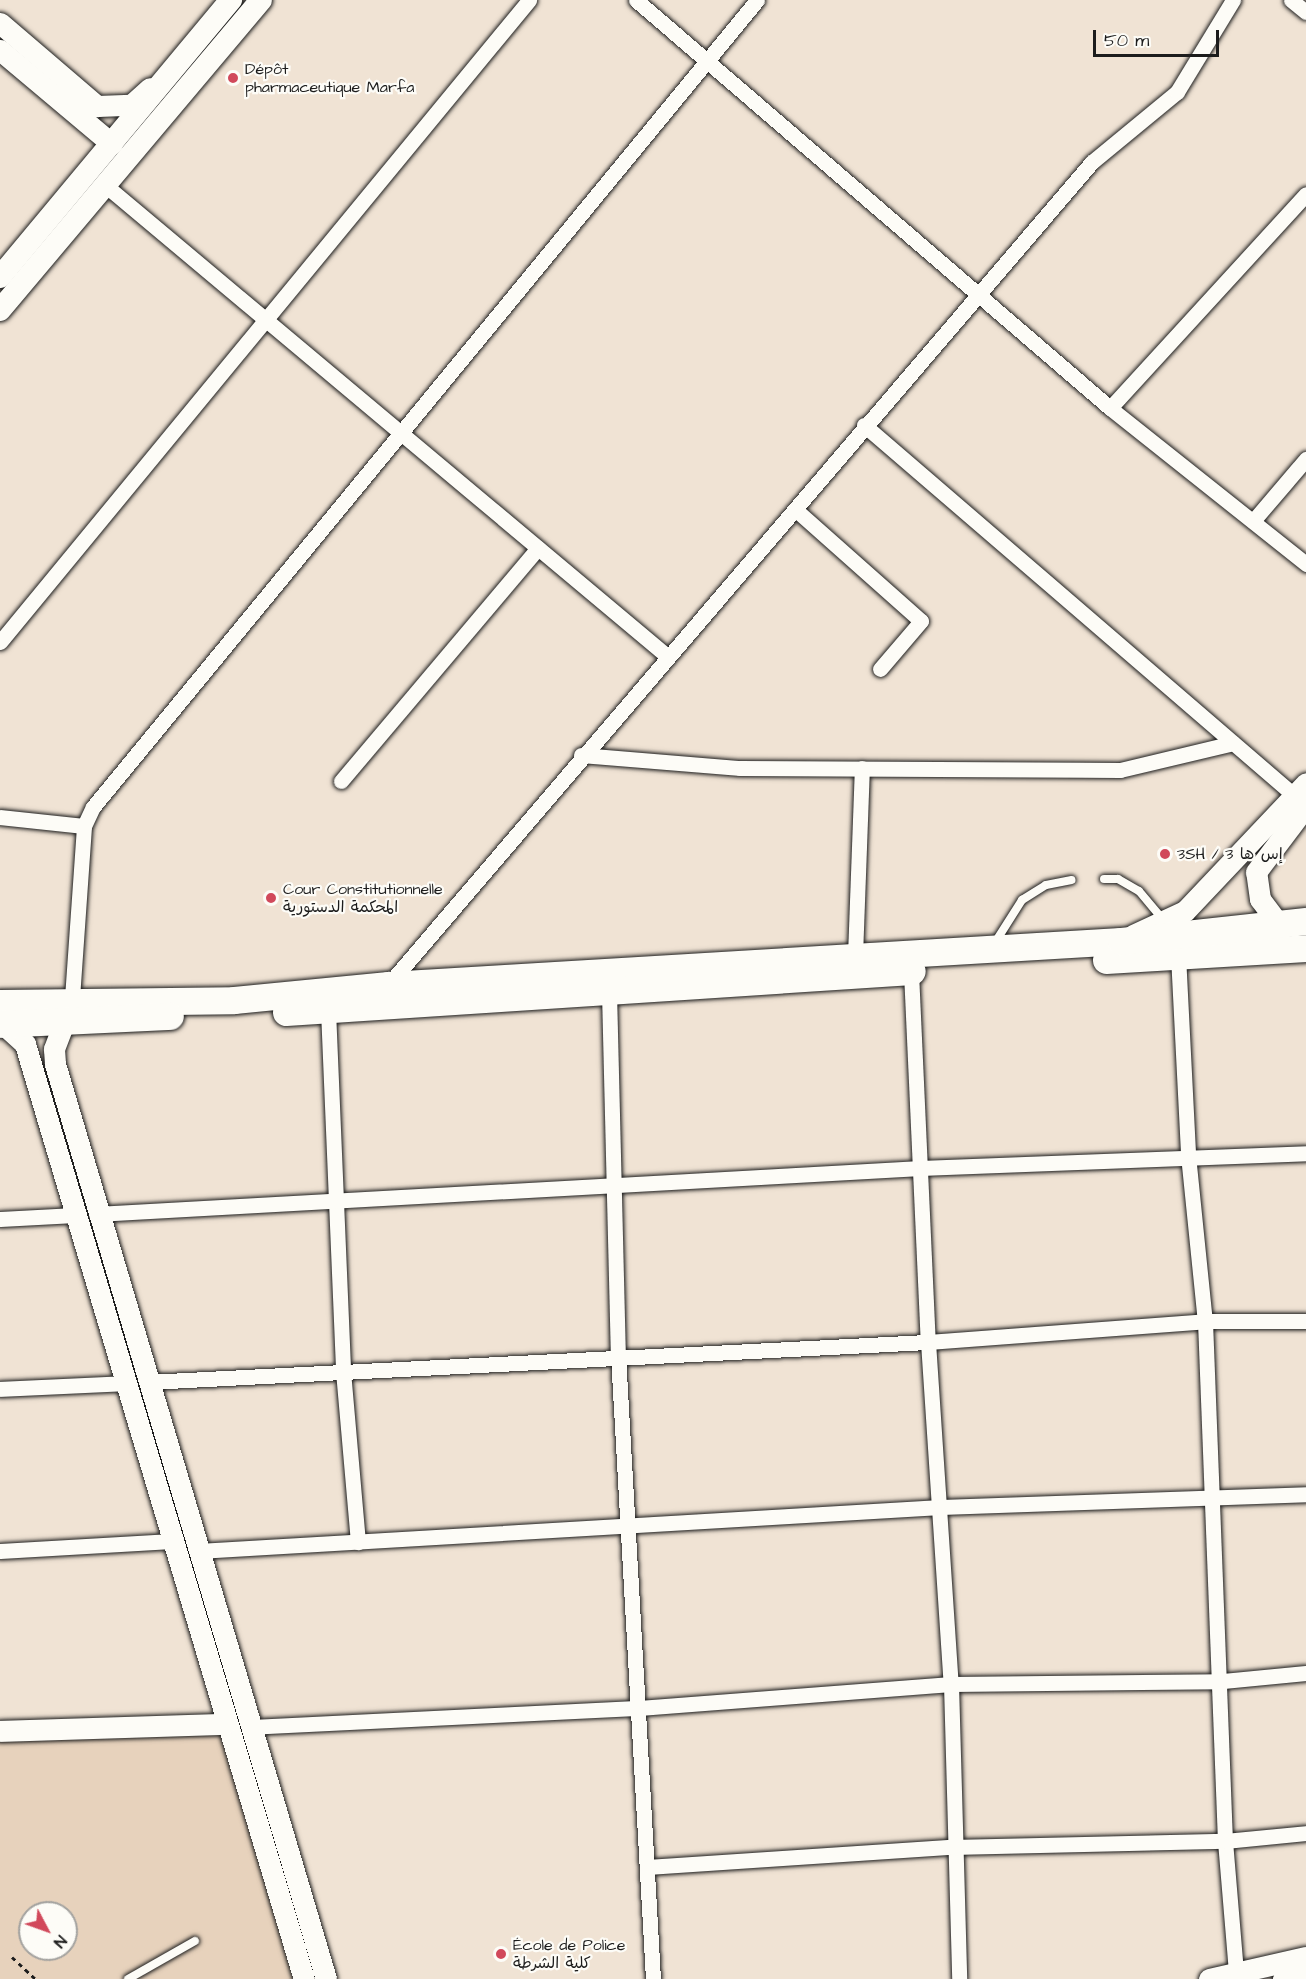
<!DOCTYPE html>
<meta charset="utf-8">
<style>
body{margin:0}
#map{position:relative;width:1306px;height:1979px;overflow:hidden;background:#f0e3d4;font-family:"Architects Daughter","Playpen Sans Arabic",sans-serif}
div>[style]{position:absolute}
.built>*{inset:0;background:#e7d2bc}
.path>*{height:3px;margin-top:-1.5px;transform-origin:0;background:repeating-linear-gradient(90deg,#1c1c1c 0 4.5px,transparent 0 9px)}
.roads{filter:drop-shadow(0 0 2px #1c1c1c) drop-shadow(0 0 2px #1c1c1c)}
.lane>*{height:8px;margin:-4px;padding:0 4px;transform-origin:4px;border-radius:4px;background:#fdfcf7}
.street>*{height:15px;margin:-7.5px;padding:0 7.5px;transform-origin:7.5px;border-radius:7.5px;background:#fdfcf7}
.secondary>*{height:21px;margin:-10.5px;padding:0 10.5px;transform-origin:10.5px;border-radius:10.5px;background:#fdfcf7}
.primary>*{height:22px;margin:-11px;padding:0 11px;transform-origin:11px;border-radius:11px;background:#fdfcf7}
.highway>*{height:27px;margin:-13.5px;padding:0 13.5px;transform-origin:13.5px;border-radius:13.5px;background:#fdfcf7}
.dots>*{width:16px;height:16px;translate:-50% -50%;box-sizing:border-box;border:3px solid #fdfcf7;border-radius:50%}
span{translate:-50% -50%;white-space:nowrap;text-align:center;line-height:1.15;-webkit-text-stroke:4.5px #fdfcf7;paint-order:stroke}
.poi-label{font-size:16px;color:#1c1c1c}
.left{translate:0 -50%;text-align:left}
.north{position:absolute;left:18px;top:1901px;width:60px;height:60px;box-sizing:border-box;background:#fdfcf7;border:2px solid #a3a29f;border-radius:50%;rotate:131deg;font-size:16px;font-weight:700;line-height:24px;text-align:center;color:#1c1c1c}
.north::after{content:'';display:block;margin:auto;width:21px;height:27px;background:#d1495b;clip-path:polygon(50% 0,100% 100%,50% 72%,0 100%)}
.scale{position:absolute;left:1093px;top:30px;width:126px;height:27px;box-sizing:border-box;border:3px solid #1c1c1c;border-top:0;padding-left:8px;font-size:18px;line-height:21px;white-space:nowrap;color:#1c1c1c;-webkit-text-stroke:4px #fdfcf7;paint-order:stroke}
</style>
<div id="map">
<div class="built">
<i style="clip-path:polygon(evenodd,220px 1733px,293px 1979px,0 1979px,0 1741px,220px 1733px,30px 1913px,66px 1913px,66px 1949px,30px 1949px,30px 1913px)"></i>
</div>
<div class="path">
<i style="left:12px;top:1957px;width:33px;rotate:43deg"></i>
</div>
<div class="roads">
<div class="lane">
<i style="left:1104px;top:879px;width:14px"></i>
<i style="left:1118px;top:879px;width:24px;rotate:30deg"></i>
<i style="left:1139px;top:891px;width:38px;rotate:50deg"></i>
<i style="left:996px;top:941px;width:49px;rotate:-57.6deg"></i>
<i style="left:1022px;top:900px;width:28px;rotate:-32deg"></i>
<i style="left:1046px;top:885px;width:26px;rotate:-11deg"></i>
<i style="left:128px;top:1979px;width:77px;rotate:-29.6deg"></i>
</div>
<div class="street">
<i style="left:636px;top:0;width:625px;rotate:40.72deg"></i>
<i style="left:1110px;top:408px;width:251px;rotate:38.5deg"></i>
<i style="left:1291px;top:0;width:19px;rotate:39deg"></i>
<i style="left:105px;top:185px;width:733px;rotate:39.97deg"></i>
<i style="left:1110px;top:408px;width:290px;rotate:-47.5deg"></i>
<i style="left:864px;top:425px;width:569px;rotate:40.72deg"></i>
<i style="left:796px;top:510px;width:167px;rotate:41.6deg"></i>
<i style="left:921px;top:621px;width:63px;rotate:130.5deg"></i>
<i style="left:1253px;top:521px;width:82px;rotate:-49.5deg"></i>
<i style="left:0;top:642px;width:832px;rotate:-50.51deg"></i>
<i style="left:581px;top:755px;width:160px;rotate:4.7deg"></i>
<i style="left:740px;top:768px;width:380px;rotate:0.3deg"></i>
<i style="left:1120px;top:770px;width:116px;rotate:-13.4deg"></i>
<i style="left:341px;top:781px;width:305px;rotate:-49.8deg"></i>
<i style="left:0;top:817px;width:84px;rotate:6.1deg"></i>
<i style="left:1178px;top:955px;width:200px;rotate:87.1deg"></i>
<i style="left:1188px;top:1155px;width:167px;rotate:84.2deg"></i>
<i style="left:1205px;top:1321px;width:520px;rotate:87.8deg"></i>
<i style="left:1225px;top:1841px;width:132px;rotate:85.2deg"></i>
<i style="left:855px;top:956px;width:188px;rotate:-87.9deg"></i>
<i style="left:911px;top:972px;width:370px;rotate:87.4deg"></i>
<i style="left:928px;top:1342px;width:343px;rotate:86.2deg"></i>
<i style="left:951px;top:1684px;width:295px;rotate:88.4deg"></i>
<i style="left:388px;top:985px;width:1083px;rotate:-49.46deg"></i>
<i style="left:1092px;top:162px;width:110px;rotate:-39.5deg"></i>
<i style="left:1177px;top:92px;width:108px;rotate:-58.7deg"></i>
<i style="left:609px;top:992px;width:363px;rotate:88.6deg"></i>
<i style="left:618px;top:1355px;width:625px;rotate:86.79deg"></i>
<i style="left:72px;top:998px;width:172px;rotate:-86deg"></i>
<i style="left:84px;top:826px;width:21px;rotate:-65deg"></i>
<i style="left:93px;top:807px;width:1045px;rotate:-50.55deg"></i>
<i style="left:328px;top:1010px;width:361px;rotate:87.6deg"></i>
<i style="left:343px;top:1371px;width:172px;rotate:85deg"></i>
<i style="left:96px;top:1214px;width:826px;rotate:-3.19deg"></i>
<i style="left:921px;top:1168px;width:385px;rotate:-2.2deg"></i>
<i style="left:0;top:1219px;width:75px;rotate:-3.1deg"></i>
<i style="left:148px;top:1382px;width:781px;rotate:-2.94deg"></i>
<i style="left:928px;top:1342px;width:278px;rotate:-4.3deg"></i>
<i style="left:1205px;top:1321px;width:101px"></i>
<i style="left:0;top:1389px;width:126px;rotate:-2.7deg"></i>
<i style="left:0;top:1551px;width:172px;rotate:-3.3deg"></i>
<i style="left:198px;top:1551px;width:744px;rotate:-3.39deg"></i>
<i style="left:941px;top:1507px;width:365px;rotate:-2deg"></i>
<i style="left:249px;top:1727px;width:390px;rotate:-2.8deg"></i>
<i style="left:639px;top:1708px;width:313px;rotate:-4.4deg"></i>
<i style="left:951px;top:1684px;width:272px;rotate:-0.6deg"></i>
<i style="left:1223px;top:1681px;width:83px;rotate:-5.5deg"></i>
<i style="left:647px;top:1867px;width:305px;rotate:-3.8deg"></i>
<i style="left:951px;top:1847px;width:274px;rotate:-1.3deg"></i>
<i style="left:1225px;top:1841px;width:81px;rotate:-5.6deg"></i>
</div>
<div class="secondary">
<i style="left:0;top:23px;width:128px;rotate:40.6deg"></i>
<i style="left:97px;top:106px;width:34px;rotate:-2deg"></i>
<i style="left:131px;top:105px;width:25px;rotate:-42deg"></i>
<i style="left:0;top:50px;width:146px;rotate:40deg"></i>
<i style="left:1278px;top:923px;width:30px;rotate:-127deg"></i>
<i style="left:1260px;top:899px;width:27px;rotate:-98deg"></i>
<i style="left:1256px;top:872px;width:83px;rotate:-52.9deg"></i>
<i style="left:1133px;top:935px;width:57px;rotate:-24.8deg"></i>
<i style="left:1185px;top:911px;width:176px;rotate:-46.6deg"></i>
<i style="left:65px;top:1020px;width:31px;rotate:111deg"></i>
<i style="left:54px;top:1049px;width:15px;rotate:86deg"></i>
<i style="left:55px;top:1064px;width:954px;rotate:73.5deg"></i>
<i style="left:3px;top:1024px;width:30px;rotate:42deg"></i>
<i style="left:25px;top:1044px;width:976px;rotate:73.39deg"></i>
<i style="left:0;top:1731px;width:225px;rotate:-1.8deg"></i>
<i style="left:1209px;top:1979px;width:99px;rotate:-12.8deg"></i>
<i style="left:1283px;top:1979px;width:24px;rotate:-12deg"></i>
</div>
<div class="primary">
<i style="left:0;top:277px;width:361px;rotate:-50.2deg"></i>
<i style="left:0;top:310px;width:405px;rotate:-49.9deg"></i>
</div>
<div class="highway">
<i style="left:1106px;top:960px;width:200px;rotate:-3.4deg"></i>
<i style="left:0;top:1003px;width:234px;rotate:-0.7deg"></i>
<i style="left:234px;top:1000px;width:155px;rotate:-5.6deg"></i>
<i style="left:388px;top:985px;width:734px;rotate:-3.44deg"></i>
<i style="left:1121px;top:941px;width:186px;rotate:-6.2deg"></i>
<i style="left:286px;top:1012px;width:627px;rotate:-3.75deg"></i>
<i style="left:0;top:1024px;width:170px;rotate:-2.7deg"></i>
</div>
</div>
<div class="dots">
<i style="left:233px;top:78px;background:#d1495b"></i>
<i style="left:1165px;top:854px;background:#d1495b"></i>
<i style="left:271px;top:898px;background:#d1495b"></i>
<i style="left:501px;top:1954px;background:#d1495b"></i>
</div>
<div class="poi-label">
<span class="left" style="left:245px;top:78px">Dépôt<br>pharmaceutique Marfa</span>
<span class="left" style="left:1177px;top:854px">3SH / 3 إس ها</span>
<span class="left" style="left:283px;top:898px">Cour Constitutionnelle<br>المحكمة الدستورية</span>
<span class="left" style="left:513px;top:1954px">École de Police<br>كلية الشرطة</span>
</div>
<div class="north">N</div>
<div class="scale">50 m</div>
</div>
